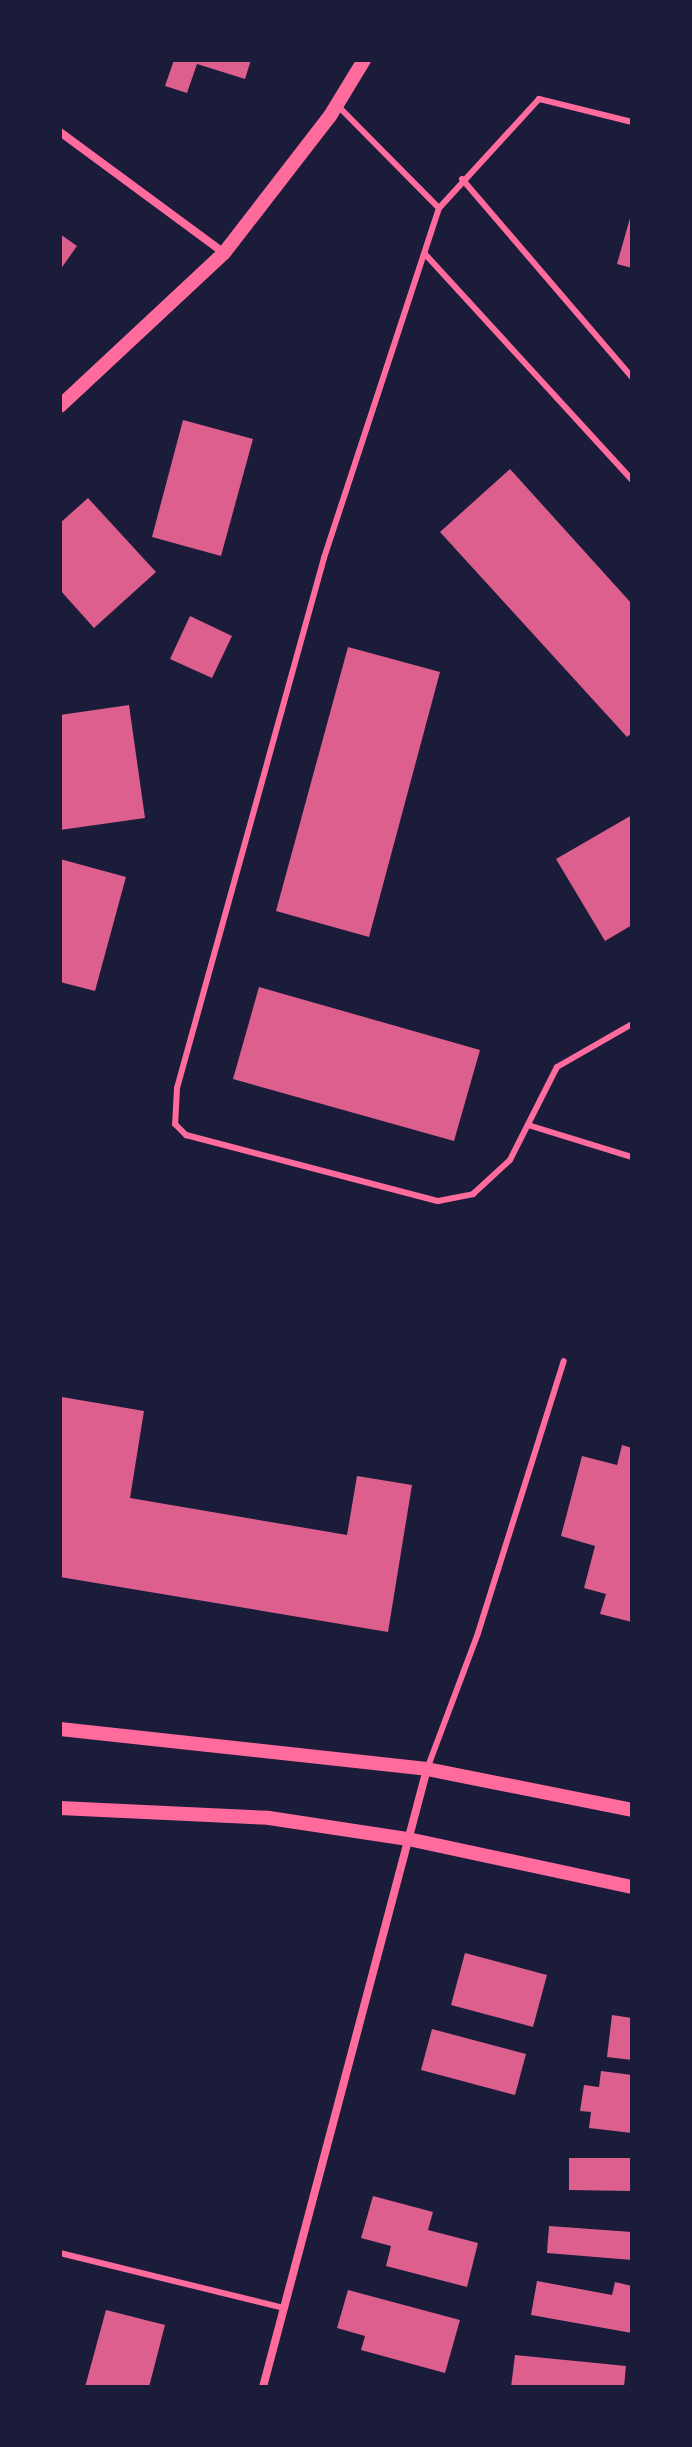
<!DOCTYPE html>
<style>
body{margin:0}
#map{position:relative;width:692px;height:2447px;overflow:hidden;background:#1b1b3a;font-family:"Alegreya Sans",sans-serif}
div>[style]{position:absolute}
.building>*{inset:0;background:#dd5f8e}
.service>*{height:6px;margin:-3px;padding:0 3px;transform-origin:3px;border-radius:3px;background:#ff6b9d}
.minor>*{height:8px;margin:-4px;padding:0 4px;transform-origin:4px;border-radius:4px;background:#ff6b9d}
.tertiary>*{height:14px;margin:-7px;padding:0 7px;transform-origin:7px;border-radius:7px;background:#ff6b9d}
span{translate:-50% -50%;white-space:nowrap;text-align:center;line-height:1.15;-webkit-text-stroke:7px #1b1b3a;paint-order:stroke}
.frame{position:absolute;inset:0;border:62px solid #1b1b3a;pointer-events:none}
</style>
<div id="map">
<div class="building">
<i style="clip-path:polygon(174px 60px,251px 60px,245px 79px,197px 64px,187px 93px,165px 86px)"></i>
<i style="clip-path:polygon(632px 211px,632px 268px,617px 264px)"></i>
<i style="clip-path:polygon(60px 234px,77px 246px,60px 270px)"></i>
<i style="clip-path:polygon(183px 420px,253px 439px,221px 556px,152px 537px)"></i>
<i style="clip-path:polygon(510px 469px,632px 604px,632px 733px,627px 737px,440px 532px)"></i>
<i style="clip-path:polygon(88px 498px,156px 572px,94px 628px,60px 590px,60px 523px)"></i>
<i style="clip-path:polygon(190px 616px,232px 636px,212px 678px,170px 659px)"></i>
<i style="clip-path:polygon(348px 647px,440px 672px,369px 937px,276px 911px)"></i>
<i style="clip-path:polygon(129px 705px,145px 818px,60px 830px,60px 715px)"></i>
<i style="clip-path:polygon(632px 815px,632px 925px,605px 941px,556px 859px)"></i>
<i style="clip-path:polygon(60px 859px,126px 877px,95px 991px,60px 982px)"></i>
<i style="clip-path:polygon(259px 987px,480px 1050px,454px 1141px,233px 1079px)"></i>
<i style="clip-path:polygon(62px 1397px,144px 1411px,130px 1498px,347px 1535px,357px 1476px,412px 1485px,388px 1632px,60px 1577px)"></i>
<i style="clip-path:polygon(622px 1445px,632px 1448px,632px 1622px,600px 1614px,606px 1594px,584px 1588px,595px 1546px,561px 1536px,582px 1456px,617px 1465px)"></i>
<i style="clip-path:polygon(465px 1953px,547px 1975px,533px 2027px,451px 2005px)"></i>
<i style="clip-path:polygon(612px 2015px,632px 2018px,632px 2060px,607px 2057px)"></i>
<i style="clip-path:polygon(432px 2029px,526px 2054px,515px 2095px,421px 2070px)"></i>
<i style="clip-path:polygon(601px 2071px,632px 2075px,632px 2133px,589px 2128px,591px 2112px,580px 2111px,584px 2085px,599px 2087px)"></i>
<i style="clip-path:polygon(569px 2158px,632px 2158px,632px 2191px,569px 2190px)"></i>
<i style="clip-path:polygon(373px 2196px,433px 2212px,428px 2230px,478px 2243px,467px 2287px,386px 2266px,391px 2246px,361px 2238px)"></i>
<i style="clip-path:polygon(549px 2226px,632px 2232px,632px 2260px,547px 2253px)"></i>
<i style="clip-path:polygon(537px 2281px,612px 2295px,615px 2282px,632px 2286px,632px 2333px,531px 2315px)"></i>
<i style="clip-path:polygon(348px 2290px,460px 2320px,445px 2373px,361px 2350px,365px 2336px,337px 2328px)"></i>
<i style="clip-path:polygon(106px 2310px,165px 2325px,149px 2387px,85px 2387px)"></i>
<i style="clip-path:polygon(515px 2355px,626px 2366px,624px 2387px,511px 2387px)"></i>
</div>
<div class="service">
<i style="left:337px;top:105px;width:145px;rotate:45.3deg"></i>
<i style="left:632px;top:122px;width:96px;rotate:-166.1deg"></i>
<i style="left:539px;top:99px;width:148px;rotate:132.5deg"></i>
<i style="left:439px;top:208px;width:368px;rotate:108.2deg"></i>
<i style="left:324px;top:558px;width:550px;rotate:105.5deg"></i>
<i style="left:177px;top:1088px;width:36px;rotate:93deg"></i>
<i style="left:175px;top:1124px;width:16px;rotate:45deg"></i>
<i style="left:186px;top:1135px;width:260px;rotate:14.7deg"></i>
<i style="left:438px;top:1201px;width:36px;rotate:-11deg"></i>
<i style="left:473px;top:1194px;width:50px;rotate:-42.6deg"></i>
<i style="left:510px;top:1160px;width:104px;rotate:-63.2deg"></i>
<i style="left:557px;top:1067px;width:86px;rotate:-29.8deg"></i>
<i style="left:462px;top:179px;width:261px;rotate:49.4deg"></i>
<i style="left:425px;top:254px;width:306px;rotate:47.5deg"></i>
<i style="left:528px;top:1125px;width:109px;rotate:17.1deg"></i>
<i style="left:427px;top:1769px;width:145px;rotate:-69.4deg"></i>
<i style="left:478px;top:1633px;width:285px;rotate:-72.5deg"></i>
<i style="left:60px;top:2253px;width:231px;rotate:13.8deg"></i>
</div>
<div class="minor">
<i style="left:60px;top:132px;width:204px;rotate:36.4deg"></i>
<i style="left:263px;top:2387px;width:639px;rotate:-75.14deg"></i>
</div>
<div class="tertiary">
<i style="left:60px;top:406px;width:224px;rotate:-43deg"></i>
<i style="left:224px;top:253px;width:173px;rotate:-52.3deg"></i>
<i style="left:330px;top:116px;width:66px;rotate:-58.7deg"></i>
<i style="left:60px;top:1729px;width:369px;rotate:6.2deg"></i>
<i style="left:427px;top:1769px;width:209px;rotate:11.3deg"></i>
<i style="left:60px;top:1808px;width:209px;rotate:2.7deg"></i>
<i style="left:269px;top:1818px;width:141px;rotate:8.6deg"></i>
<i style="left:408px;top:1839px;width:229px;rotate:12.1deg"></i>
</div>
<div class="frame"></div>
</div>
